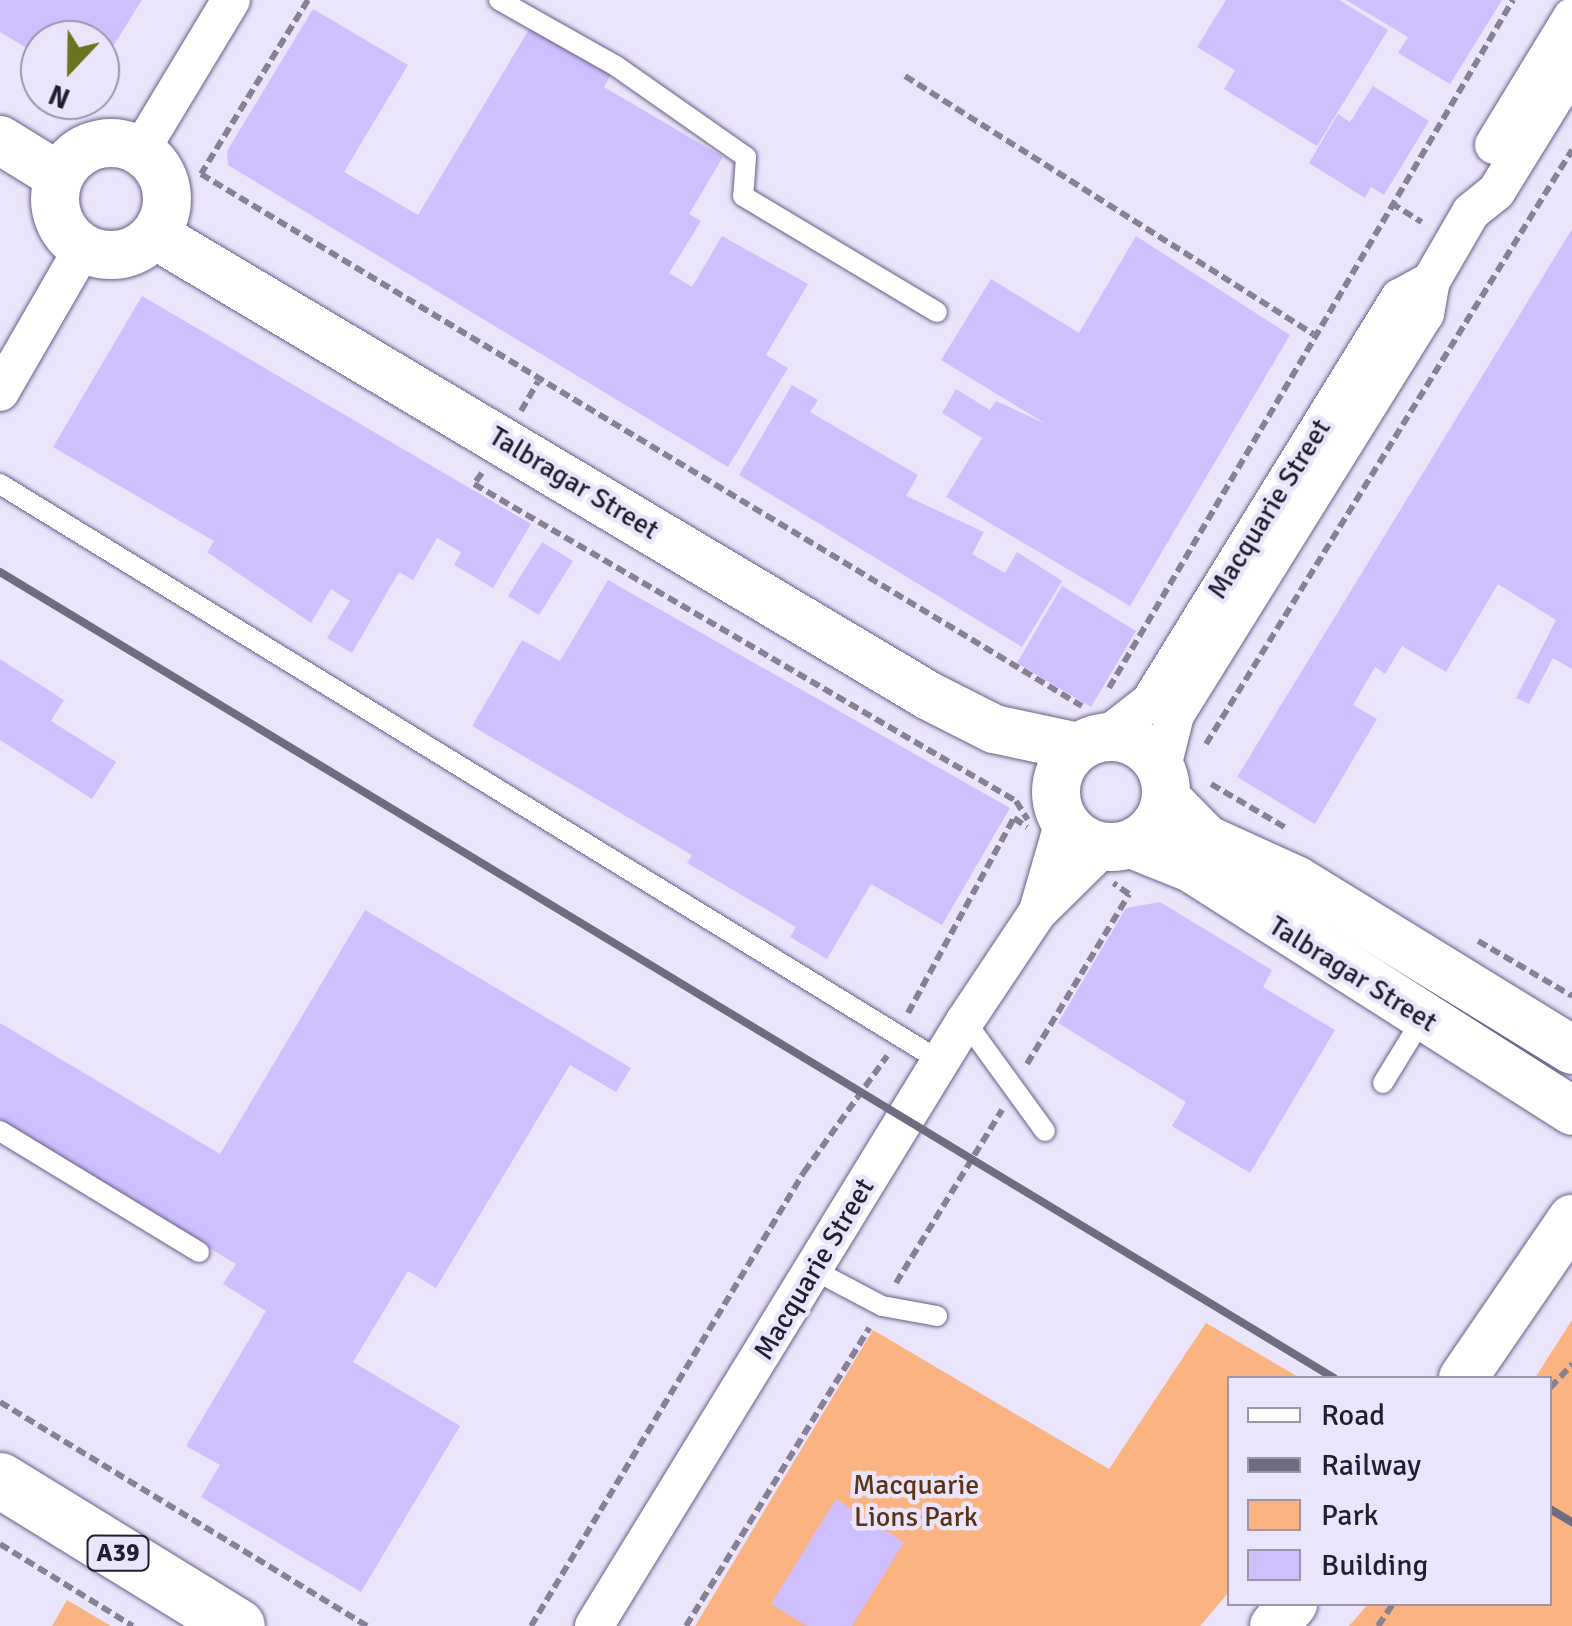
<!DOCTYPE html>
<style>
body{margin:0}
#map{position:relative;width:1572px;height:1626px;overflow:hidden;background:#eae5fa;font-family:Signika,sans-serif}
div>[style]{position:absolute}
.green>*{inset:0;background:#fab381}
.building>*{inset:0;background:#cfbffe}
.path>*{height:6px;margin-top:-3px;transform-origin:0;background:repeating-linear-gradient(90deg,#868195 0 10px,transparent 0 15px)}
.roads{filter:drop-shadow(0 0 2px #695d8a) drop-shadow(0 0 2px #695d8a)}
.service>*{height:20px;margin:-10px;padding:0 10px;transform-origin:10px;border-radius:10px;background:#fff}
.minor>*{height:38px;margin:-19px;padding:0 19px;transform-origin:19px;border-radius:19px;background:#fff}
.tertiary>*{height:48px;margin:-24px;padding:0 24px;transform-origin:24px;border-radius:24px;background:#fff}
.tertiary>.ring{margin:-24px;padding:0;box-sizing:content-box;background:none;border:48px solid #fff;border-radius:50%}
.trunk>*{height:55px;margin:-27.5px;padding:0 27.5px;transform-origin:27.5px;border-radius:27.5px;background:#fff}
.rail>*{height:8px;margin:-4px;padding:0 4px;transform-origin:4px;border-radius:4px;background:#706b7f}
span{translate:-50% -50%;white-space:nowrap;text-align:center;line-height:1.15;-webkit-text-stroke:9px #eae5fa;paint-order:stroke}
.shield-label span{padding:2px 8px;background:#eae5fa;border:2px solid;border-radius:8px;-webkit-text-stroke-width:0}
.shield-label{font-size:25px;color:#221d30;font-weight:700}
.street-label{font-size:28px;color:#221d30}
.park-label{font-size:28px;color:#5a3315}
.legend{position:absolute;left:1227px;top:1376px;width:325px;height:230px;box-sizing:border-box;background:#eae5fa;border:2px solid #9a95a9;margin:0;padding:12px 18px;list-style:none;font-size:30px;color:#221d30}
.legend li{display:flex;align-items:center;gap:20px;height:50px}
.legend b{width:50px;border:2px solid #9a95a9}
.north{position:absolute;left:20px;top:20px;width:100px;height:100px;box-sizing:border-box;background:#eae5fa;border:2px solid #9a95a9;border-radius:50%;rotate:202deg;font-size:28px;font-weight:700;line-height:40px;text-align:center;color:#221d30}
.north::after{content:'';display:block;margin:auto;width:35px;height:45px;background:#6a741e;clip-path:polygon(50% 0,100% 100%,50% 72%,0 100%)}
</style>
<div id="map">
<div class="green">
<i style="clip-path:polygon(1572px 1320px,1572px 1626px,1349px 1626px,1368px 1604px,1550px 1604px,1550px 1378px,1535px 1378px)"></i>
<i style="clip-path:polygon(1206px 1323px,1300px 1378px,1230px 1378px,1229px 1592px,1200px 1626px,695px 1626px,873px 1330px,1109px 1469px)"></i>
<i style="clip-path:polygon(67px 1600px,111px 1626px,52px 1626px)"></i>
</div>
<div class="building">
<i style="clip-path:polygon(0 0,142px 0,100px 67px,100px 40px,40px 40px,40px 56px,0 32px)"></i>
<i style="clip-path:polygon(1226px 0,1339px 0,1388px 30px,1317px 146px,1224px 89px,1235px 70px,1197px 47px)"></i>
<i style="clip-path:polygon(1346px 0,1502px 0,1450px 84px,1398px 53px,1408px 37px)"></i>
<i style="clip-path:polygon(313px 9px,408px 65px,344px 172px,418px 215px,534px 21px,614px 69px,604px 87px,723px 157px,689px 214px,701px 221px,669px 273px,692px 287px,722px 236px,808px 284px,766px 355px,788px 368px,728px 467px,228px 165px,227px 151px)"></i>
<i style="clip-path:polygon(1373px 86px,1429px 121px,1384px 195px,1371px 187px,1365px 198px,1309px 163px,1338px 114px,1350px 122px)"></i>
<i style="clip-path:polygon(1572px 229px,1572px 669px,1553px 658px,1529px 704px,1516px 698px,1556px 620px,1498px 584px,1446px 672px,1402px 646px,1385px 674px,1375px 667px,1353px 705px,1377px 719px,1315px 824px,1237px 777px)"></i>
<i style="clip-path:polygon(1136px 236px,1290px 335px,1130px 606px,946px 497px,982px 438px,942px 413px,956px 389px,990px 410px,996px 401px,1046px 424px,941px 360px,991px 279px,1079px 333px)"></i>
<i style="clip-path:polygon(142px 296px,531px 524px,493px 588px,454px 565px,461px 552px,437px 538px,413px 580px,399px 572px,352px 653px,327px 638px,350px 601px,331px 589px,311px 623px,207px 552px,214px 541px,53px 447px)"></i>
<i style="clip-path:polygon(792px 385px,818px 400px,810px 412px,918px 475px,906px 496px,984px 532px,972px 554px,1005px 573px,1017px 552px,1062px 581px,1022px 647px,739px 475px)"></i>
<i style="clip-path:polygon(542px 542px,573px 561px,539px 615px,508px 596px)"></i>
<i style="clip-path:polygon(608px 580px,1010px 808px,942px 925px,871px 884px,827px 959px,790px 937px,796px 927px,687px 863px,692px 855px,472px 726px,522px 640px,560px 661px)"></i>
<i style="clip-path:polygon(1062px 586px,1136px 631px,1091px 707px,1017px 663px)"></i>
<i style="clip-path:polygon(0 659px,64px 700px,51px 721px,116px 762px,92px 799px,0 740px)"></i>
<i style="clip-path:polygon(1160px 902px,1272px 970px,1263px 987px,1335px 1030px,1250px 1173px,1172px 1126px,1186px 1102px,1058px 1023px,1126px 908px)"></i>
<i style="clip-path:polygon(365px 910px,631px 1068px,616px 1092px,570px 1065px,436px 1288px,408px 1271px,353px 1362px,460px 1426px,361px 1592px,201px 1497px,220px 1465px,186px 1446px,266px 1311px,223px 1284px,236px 1264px,0 1123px,0 1023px,220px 1154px)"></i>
<i style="clip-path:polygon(836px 1499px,904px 1542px,852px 1626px,807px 1626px,771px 1604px)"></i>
</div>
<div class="path">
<i style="left:308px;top:0;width:204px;rotate:121.6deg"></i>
<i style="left:201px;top:174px;width:1029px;rotate:31.13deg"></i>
<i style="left:905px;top:76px;width:483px;rotate:32.3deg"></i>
<i style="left:1391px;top:203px;width:36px;rotate:32deg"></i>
<i style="left:521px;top:411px;width:34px;rotate:-60deg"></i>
<i style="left:482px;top:473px;width:14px;rotate:126deg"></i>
<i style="left:474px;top:484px;width:628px;rotate:30.32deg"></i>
<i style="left:1016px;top:801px;width:22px;rotate:58deg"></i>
<i style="left:1109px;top:688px;width:798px;rotate:-59.58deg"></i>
<i style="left:1206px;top:744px;width:698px;rotate:-58.36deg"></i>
<i style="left:1211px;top:784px;width:87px;rotate:30.4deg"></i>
<i style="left:1478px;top:941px;width:109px;rotate:30.3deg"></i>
<i style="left:908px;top:1013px;width:222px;rotate:-61.5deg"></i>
<i style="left:1014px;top:818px;width:16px;rotate:35deg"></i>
<i style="left:1027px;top:1064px;width:198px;rotate:-59deg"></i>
<i style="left:1129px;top:894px;width:19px;rotate:-145deg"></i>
<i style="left:896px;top:1283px;width:203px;rotate:-58.5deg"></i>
<i style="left:1550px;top:1388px;width:33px;rotate:-47deg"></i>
<i style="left:0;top:1402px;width:430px;rotate:31.4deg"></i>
<i style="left:0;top:1544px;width:156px;rotate:31.7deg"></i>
<i style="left:531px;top:1626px;width:530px;rotate:-58.98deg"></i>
<i style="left:804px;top:1172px;width:143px;rotate:-54.4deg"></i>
<i style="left:686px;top:1626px;width:350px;rotate:-58.4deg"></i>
<i style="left:1378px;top:1626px;width:27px;rotate:-56deg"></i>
</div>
<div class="roads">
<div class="service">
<i style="left:499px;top:0;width:134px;rotate:29.4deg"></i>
<i style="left:616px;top:66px;width:159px;rotate:35deg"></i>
<i style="left:746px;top:157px;width:39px;rotate:94deg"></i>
<i style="left:743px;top:196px;width:226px;rotate:30.9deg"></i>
<i style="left:0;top:484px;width:1103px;rotate:31.54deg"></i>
<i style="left:965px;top:1021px;width:136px;rotate:54deg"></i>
<i style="left:1383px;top:1083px;width:79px;rotate:-58.5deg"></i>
<i style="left:0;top:1131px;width:233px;rotate:31.3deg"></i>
<i style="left:814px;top:1270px;width:77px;rotate:27.9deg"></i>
<i style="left:882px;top:1306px;width:56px;rotate:10.3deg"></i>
</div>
<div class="minor">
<i style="left:1494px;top:145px;width:150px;rotate:-58.6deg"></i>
<i style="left:140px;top:151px;width:176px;rotate:-58.9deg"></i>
<i style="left:0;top:392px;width:166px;rotate:-60deg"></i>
<i style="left:1105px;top:737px;width:57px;rotate:-37.9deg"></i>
<i style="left:1150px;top:702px;width:475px;rotate:-58.3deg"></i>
<i style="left:1400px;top:298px;width:35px;rotate:-29deg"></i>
<i style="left:1162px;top:767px;width:54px;rotate:-76deg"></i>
<i style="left:1175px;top:715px;width:473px;rotate:-58.1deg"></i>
<i style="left:1425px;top:314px;width:34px;rotate:-80deg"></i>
<i style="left:1431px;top:281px;width:80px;rotate:-59.9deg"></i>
<i style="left:1471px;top:212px;width:32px;rotate:-39deg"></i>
<i style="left:1496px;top:192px;width:145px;rotate:-58.3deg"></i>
<i style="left:1038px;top:911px;width:94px;rotate:-73.9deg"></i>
<i style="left:594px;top:1626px;width:710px;rotate:-58.48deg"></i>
<i style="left:965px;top:1021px;width:130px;rotate:-56.3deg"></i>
<i style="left:1037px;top:913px;width:94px;rotate:-44.6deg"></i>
</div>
<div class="tertiary">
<i style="left:0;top:140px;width:70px;rotate:31.7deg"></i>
<i class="ring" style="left:55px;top:143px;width:64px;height:64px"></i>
<i style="left:155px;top:235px;width:901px;rotate:30.78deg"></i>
<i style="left:929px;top:696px;width:73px;rotate:26.9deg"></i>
<i style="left:994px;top:729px;width:86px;rotate:12.1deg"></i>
<i class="ring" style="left:1056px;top:737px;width:62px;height:62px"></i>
<i style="left:1167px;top:799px;width:56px;rotate:45.7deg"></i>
<i style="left:1206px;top:839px;width:99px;rotate:24.5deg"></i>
<i style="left:1296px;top:880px;width:324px;rotate:31.6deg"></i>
<i style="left:1131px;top:844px;width:65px;rotate:21.8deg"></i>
<i style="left:1191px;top:868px;width:452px;rotate:32.5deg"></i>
<i style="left:1463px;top:1378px;width:193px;rotate:-55.6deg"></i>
<i style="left:1274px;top:1626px;width:29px;rotate:-49deg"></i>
</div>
<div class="trunk">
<i style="left:0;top:1480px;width:278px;rotate:31.6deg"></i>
</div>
</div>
<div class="rail">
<i style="left:0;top:572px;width:1559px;rotate:31.14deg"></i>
<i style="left:1550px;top:1509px;width:26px;rotate:31deg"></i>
</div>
<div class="shield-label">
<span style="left:118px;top:1553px">A39</span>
</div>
<div class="street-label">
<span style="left:574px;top:483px;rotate:31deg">Talbragar Street</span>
<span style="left:1269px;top:509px;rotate:-58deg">Macquarie Street</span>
<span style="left:1353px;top:974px;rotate:32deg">Talbragar Street</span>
<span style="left:814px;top:1269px;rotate:-59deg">Macquarie Street</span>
</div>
<div class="park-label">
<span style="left:916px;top:1501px">Macquarie<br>Lions Park</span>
</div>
<ul class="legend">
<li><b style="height:12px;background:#fff"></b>Road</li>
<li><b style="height:12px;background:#706b7f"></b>Railway</li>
<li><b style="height:28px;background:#fab381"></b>Park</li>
<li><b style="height:28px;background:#cfbffe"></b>Building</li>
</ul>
<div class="north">N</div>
</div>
